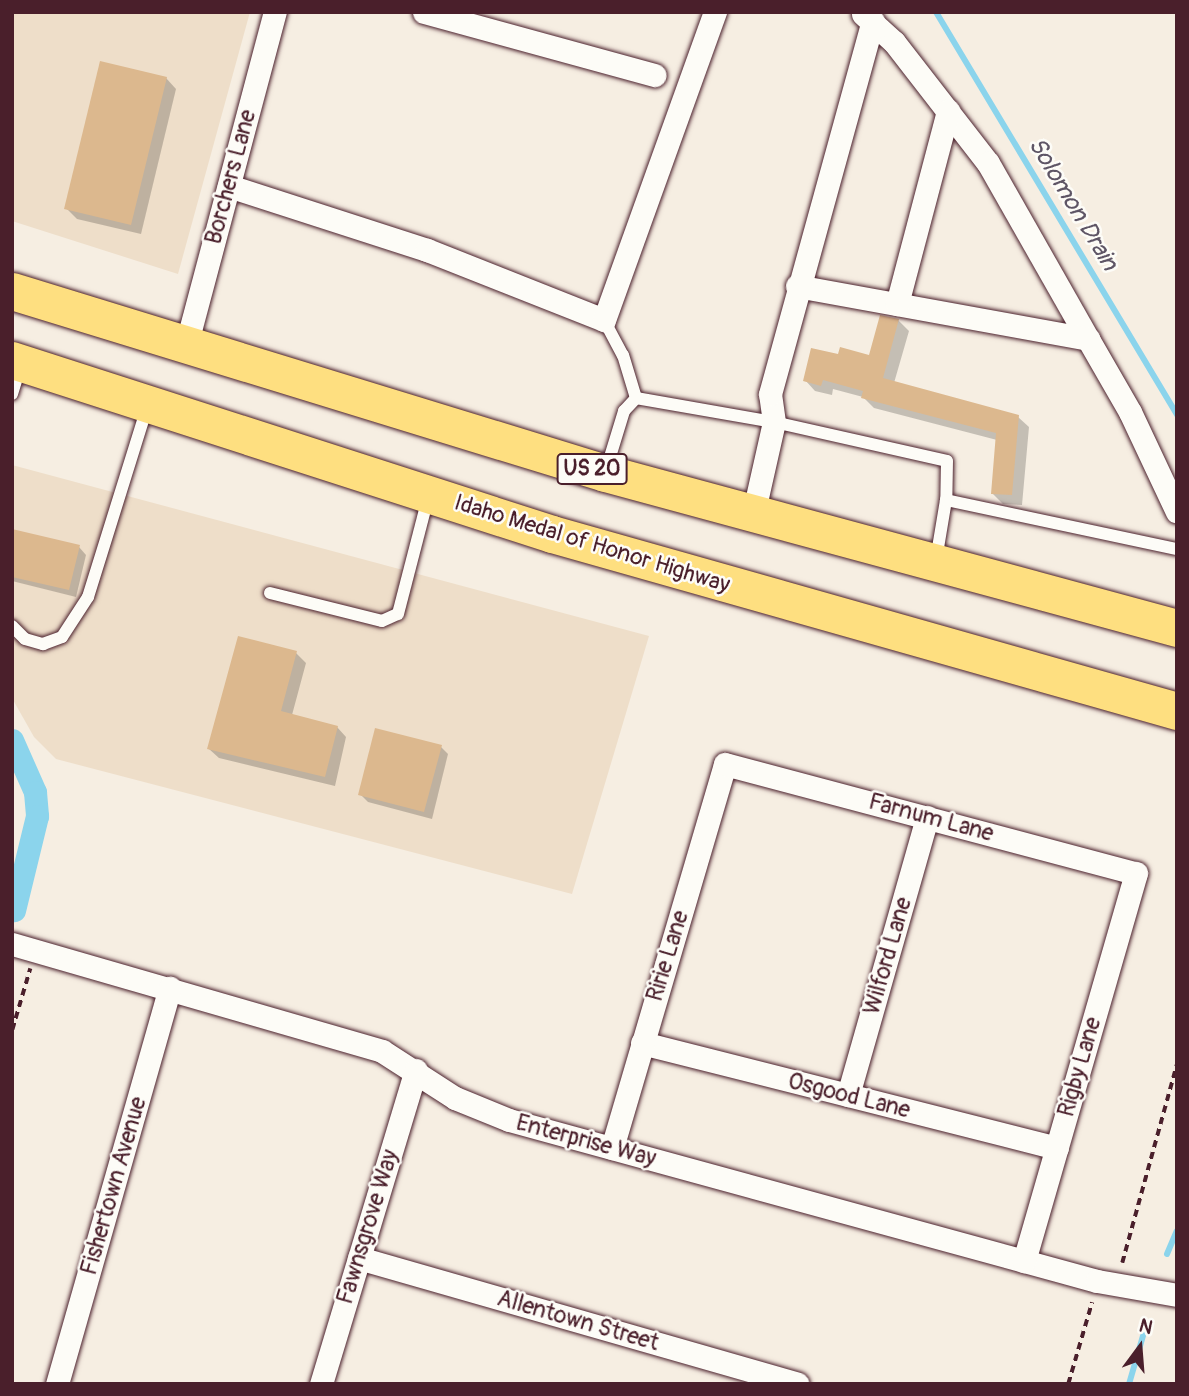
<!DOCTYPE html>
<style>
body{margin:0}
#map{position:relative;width:1189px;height:1396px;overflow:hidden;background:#f6eee2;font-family:Pangolin,sans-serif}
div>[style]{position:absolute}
.built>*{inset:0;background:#eedec9}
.shadow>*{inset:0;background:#0003}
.stream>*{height:6px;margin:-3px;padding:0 3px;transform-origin:3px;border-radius:3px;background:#8bd4ec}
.canal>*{height:23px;margin:-11.5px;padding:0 11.5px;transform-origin:11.5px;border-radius:11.5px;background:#8bd4ec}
.building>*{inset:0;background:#dcb88e}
.path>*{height:3.5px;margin-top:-1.75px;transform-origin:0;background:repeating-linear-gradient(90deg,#4a1f2b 0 7px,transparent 0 12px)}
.roads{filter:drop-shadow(0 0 2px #4a1f2b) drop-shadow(0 0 2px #4a1f2b)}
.lane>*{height:12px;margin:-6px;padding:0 6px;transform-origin:6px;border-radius:6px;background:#fdfcf7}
.street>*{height:23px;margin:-11.5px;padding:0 11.5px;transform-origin:11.5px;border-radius:11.5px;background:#fdfcf7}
.primary>*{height:37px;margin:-18.5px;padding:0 18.5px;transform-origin:18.5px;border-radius:18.5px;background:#fedf80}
span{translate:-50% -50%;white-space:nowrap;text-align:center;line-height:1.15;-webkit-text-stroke:5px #fdfcf7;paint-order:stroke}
.shield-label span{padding:2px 5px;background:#fdfcf7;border:2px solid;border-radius:5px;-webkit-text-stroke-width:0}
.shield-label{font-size:21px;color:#4a1f2b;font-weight:700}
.street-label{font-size:23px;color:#4a1f2b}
.water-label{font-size:24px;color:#5e5565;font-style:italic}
.frame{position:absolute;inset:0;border:14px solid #4a1f2b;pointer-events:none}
.north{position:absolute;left:1105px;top:1312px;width:70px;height:70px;-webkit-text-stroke:5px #fdfcf7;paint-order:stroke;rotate:16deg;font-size:19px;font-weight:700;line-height:28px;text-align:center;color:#4a1f2b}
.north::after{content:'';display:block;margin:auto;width:24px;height:32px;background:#4a1f2b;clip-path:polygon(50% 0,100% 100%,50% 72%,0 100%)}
</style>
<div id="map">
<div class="built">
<i style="clip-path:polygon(12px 12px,250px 12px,178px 274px,12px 221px)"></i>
<i style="clip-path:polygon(12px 465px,649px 636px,572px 894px,56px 759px,34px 737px,12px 698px)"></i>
</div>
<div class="shadow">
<i style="clip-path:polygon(166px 78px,176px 89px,141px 234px,77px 219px,66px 208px)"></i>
<i style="clip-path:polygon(898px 320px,909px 331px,894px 383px,1018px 417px,1029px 427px,1022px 505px,1003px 504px,992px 493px,997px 440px,874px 408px,863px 397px,833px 389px,832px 395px,815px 391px,805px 380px,839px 357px,871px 357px)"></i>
<i style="clip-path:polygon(12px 531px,79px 547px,86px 555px,76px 597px,12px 581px)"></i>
<i style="clip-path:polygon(296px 653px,306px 663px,292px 715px,337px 727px,346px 737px,335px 786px,219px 758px,209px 749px)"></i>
<i style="clip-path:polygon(441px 747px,448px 754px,432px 819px,368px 802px,360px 794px)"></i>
</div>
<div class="stream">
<i style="left:936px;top:12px;width:470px;rotate:59.1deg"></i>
<i style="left:1167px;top:1254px;width:25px;rotate:-67deg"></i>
<i style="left:1129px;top:1384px;width:57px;rotate:-73.8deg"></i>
</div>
<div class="canal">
<i style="left:12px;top:740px;width:57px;rotate:66.1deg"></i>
<i style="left:35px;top:792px;width:24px;rotate:85deg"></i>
<i style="left:37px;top:816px;width:97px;rotate:103.7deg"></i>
</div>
<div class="building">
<i style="clip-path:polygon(100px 61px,167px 77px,131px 225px,64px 209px)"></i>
<i style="clip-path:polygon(880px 315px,899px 319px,883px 378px,1019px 415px,1012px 495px,991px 494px,996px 433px,861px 398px,863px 391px,823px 380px,821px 386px,803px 381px,811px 348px,838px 354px,840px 347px,869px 355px)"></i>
<i style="clip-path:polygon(12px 529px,80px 545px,69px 590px,12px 577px)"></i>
<i style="clip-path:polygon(238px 636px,297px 651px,281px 711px,338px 726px,325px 777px,207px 749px)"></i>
<i style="clip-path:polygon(375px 728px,442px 745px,424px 812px,358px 795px)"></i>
</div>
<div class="path">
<i style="left:12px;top:1030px;width:64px;rotate:-73.6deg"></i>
<i style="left:1122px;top:1263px;width:206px;rotate:-74.6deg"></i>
<i style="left:1068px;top:1384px;width:85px;rotate:-73.7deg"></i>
</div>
<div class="roads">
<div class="lane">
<i style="left:604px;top:320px;width:40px;rotate:62deg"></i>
<i style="left:623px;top:355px;width:45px;rotate:73.2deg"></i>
<i style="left:12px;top:394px;width:28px;rotate:-73deg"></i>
<i style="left:606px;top:470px;width:62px;rotate:-73deg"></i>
<i style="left:624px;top:411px;width:18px;rotate:-47deg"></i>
<i style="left:636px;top:398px;width:140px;rotate:9.9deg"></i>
<i style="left:774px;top:422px;width:177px;rotate:12.7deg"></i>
<i style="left:947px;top:461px;width:39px;rotate:91deg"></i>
<i style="left:946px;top:500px;width:61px;rotate:99.5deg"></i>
<i style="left:946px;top:500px;width:236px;rotate:12deg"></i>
<i style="left:270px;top:593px;width:115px;rotate:14deg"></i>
<i style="left:382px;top:621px;width:17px;rotate:-24deg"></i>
<i style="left:398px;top:614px;width:120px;rotate:-75.5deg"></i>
<i style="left:12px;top:626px;width:18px;rotate:45deg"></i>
<i style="left:25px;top:639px;width:19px;rotate:16deg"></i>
<i style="left:43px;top:644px;width:20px;rotate:-20deg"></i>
<i style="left:62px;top:637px;width:48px;rotate:-57deg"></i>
<i style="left:88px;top:597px;width:199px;rotate:-72.7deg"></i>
</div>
<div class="street">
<i style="left:424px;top:12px;width:239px;rotate:15.3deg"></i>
<i style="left:863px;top:14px;width:42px;rotate:42.1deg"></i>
<i style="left:894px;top:42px;width:153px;rotate:52.2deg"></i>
<i style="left:988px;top:163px;width:202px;rotate:60.4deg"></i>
<i style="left:229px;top:186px;width:208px;rotate:17.9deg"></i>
<i style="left:427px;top:250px;width:190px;rotate:21.6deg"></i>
<i style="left:604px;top:320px;width:327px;rotate:-70.2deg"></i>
<i style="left:797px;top:286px;width:296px;rotate:10.3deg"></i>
<i style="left:1088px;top:339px;width:84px;rotate:60.1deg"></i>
<i style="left:1130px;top:412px;width:110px;rotate:64.8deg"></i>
<i style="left:897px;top:304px;width:200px;rotate:-75.2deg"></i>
<i style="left:187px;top:342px;width:342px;rotate:-75.1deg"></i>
<i style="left:753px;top:515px;width:95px;rotate:-77.3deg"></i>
<i style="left:774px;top:422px;width:28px;rotate:-98deg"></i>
<i style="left:770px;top:394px;width:387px;rotate:-74.6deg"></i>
<i style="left:12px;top:944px;width:385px;rotate:16.1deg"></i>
<i style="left:382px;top:1051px;width:87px;rotate:32.8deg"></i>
<i style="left:455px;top:1098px;width:58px;rotate:22.2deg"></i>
<i style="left:509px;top:1120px;width:610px;rotate:15.31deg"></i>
<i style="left:1097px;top:1281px;width:81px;rotate:9.9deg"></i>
<i style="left:642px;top:1043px;width:428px;rotate:14.2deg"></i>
<i style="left:848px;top:1095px;width:289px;rotate:-74.1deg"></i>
<i style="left:612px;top:1148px;width:400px;rotate:-73.6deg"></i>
<i style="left:725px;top:764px;width:425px;rotate:14.9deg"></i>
<i style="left:1136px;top:873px;width:404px;rotate:106.1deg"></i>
<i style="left:359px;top:1258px;width:456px;rotate:16deg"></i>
<i style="left:57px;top:1384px;width:412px;rotate:-74.1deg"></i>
<i style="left:321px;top:1384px;width:328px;rotate:-73.2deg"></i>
</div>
<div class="primary">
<i style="left:12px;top:291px;width:620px;rotate:17.06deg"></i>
<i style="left:605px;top:473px;width:593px;rotate:15.16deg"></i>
<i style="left:12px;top:360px;width:567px;rotate:17.86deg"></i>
<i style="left:552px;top:534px;width:650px;rotate:15.81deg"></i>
</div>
</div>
<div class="shield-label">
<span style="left:592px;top:469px">US 20</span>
</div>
<div class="street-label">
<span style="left:231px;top:177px;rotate:-75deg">Borchers Lane</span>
<span style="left:592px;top:544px;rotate:17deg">Idaho Medal of Honor Highway</span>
<span style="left:931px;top:818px;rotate:15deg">Farnum Lane</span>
<span style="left:668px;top:956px;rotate:-73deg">Ririe Lane</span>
<span style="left:888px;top:956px;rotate:-74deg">Wilford Lane</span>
<span style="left:1080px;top:1067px;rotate:-74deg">Rigby Lane</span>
<span style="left:849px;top:1096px;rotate:14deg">Osgood Lane</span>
<span style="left:586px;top:1141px;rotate:15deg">Enterprise Way</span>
<span style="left:114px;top:1186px;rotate:-74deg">Fishertown Avenue</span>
<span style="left:368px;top:1227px;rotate:-73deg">Fawnsgrove Way</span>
<span style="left:578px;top:1321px;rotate:16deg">Allentown Street</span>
</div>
<div class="water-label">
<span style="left:1073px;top:204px;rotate:59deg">Solomon Drain</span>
</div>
<div class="frame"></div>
<div class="north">N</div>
</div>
